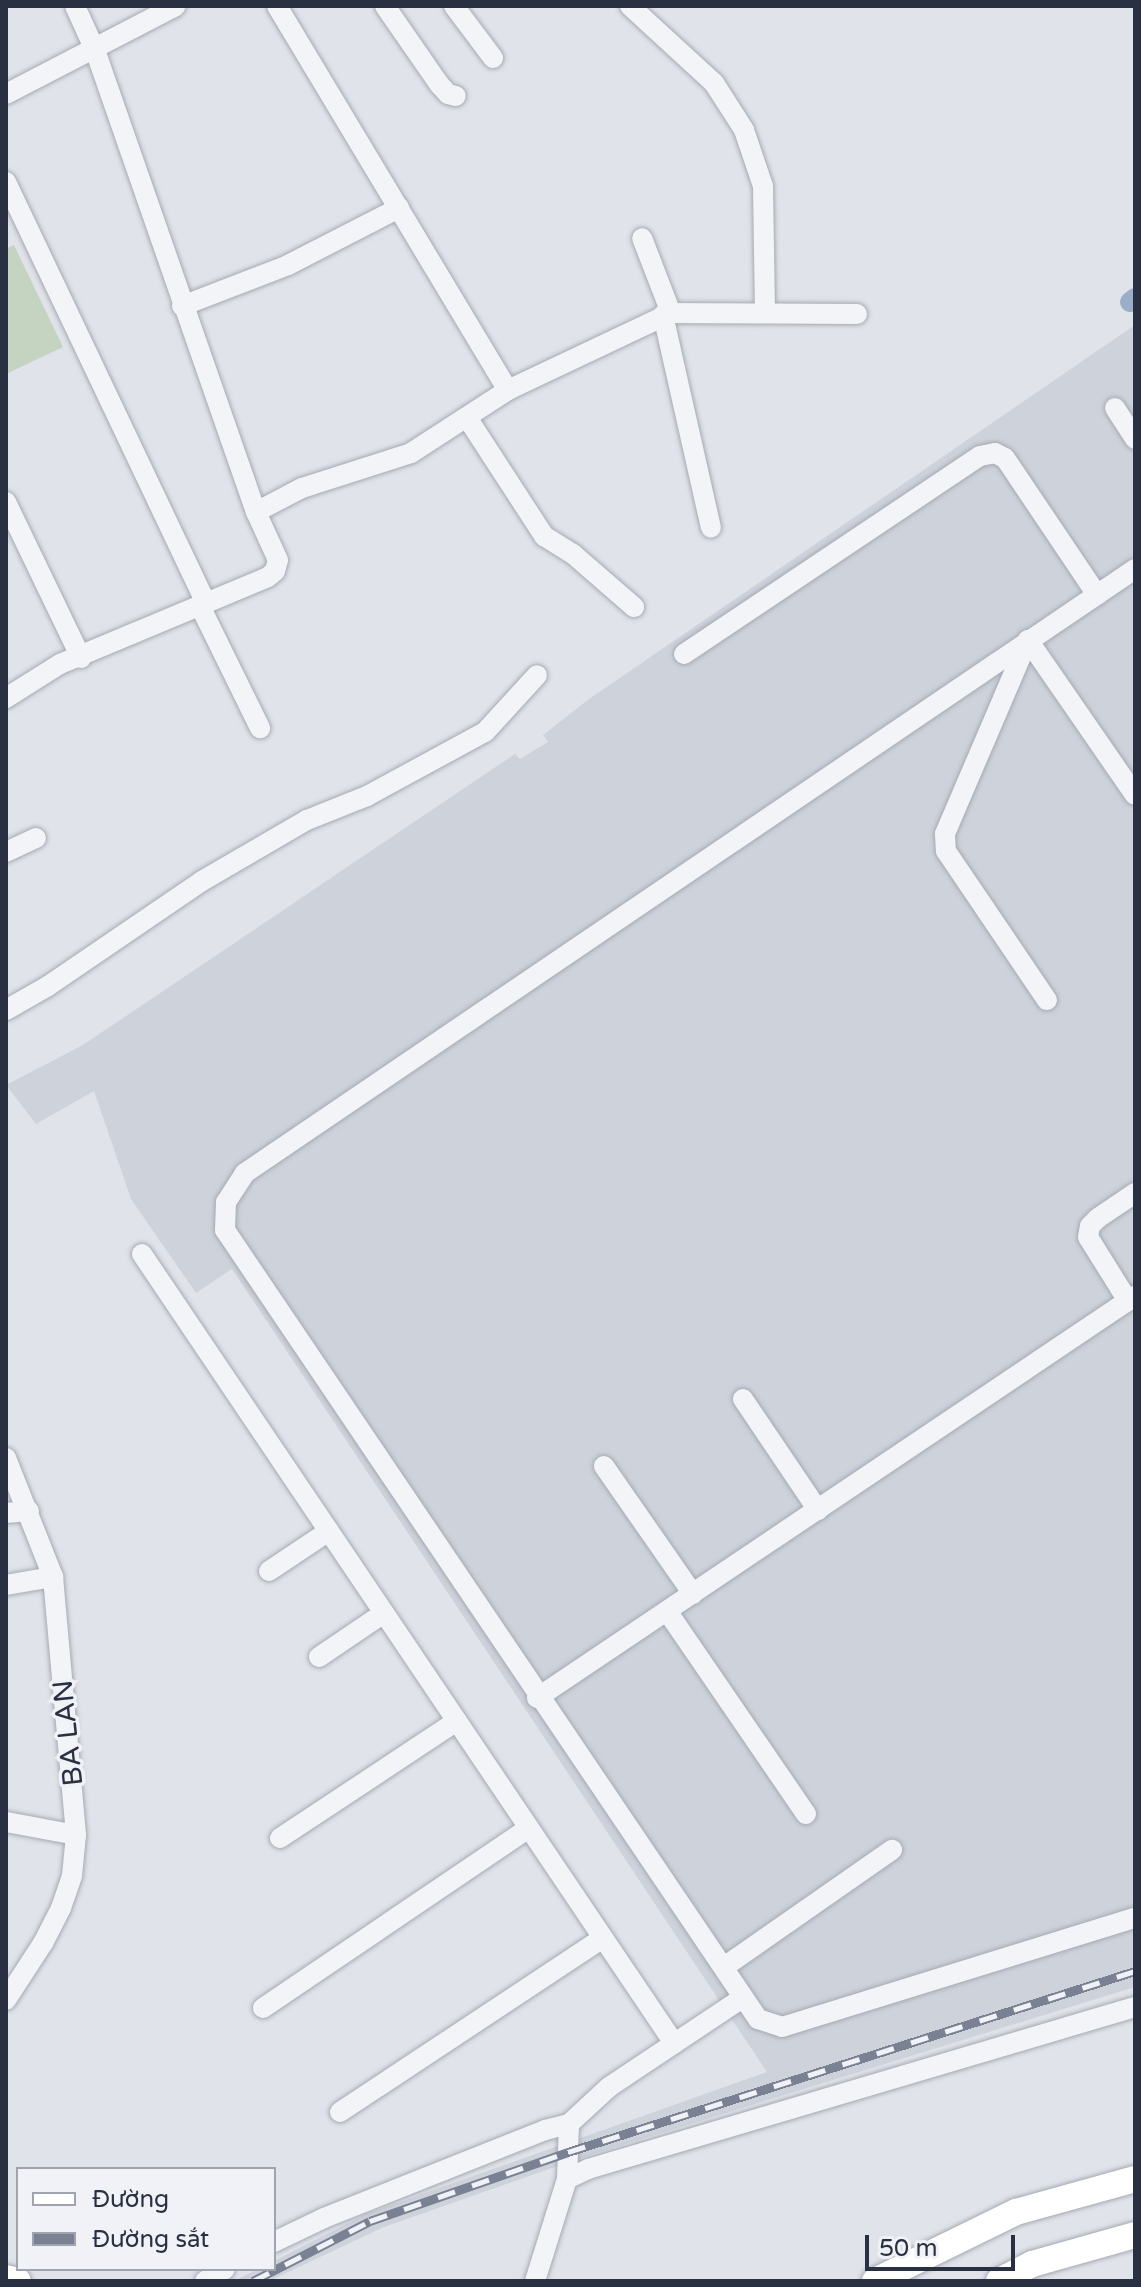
<!DOCTYPE html>
<meta charset="utf-8">
<style>
body{margin:0}
#map{position:relative;width:1141px;height:2287px;overflow:hidden;background:#e0e3e9;font-family:"Varela Round",sans-serif}
div>[style]{position:absolute}
.built>*{inset:0;background:#ced2db}
.green>*{inset:0;background:#c5d3c1}
.canal>*{height:20px;margin:-10px;padding:0 10px;transform-origin:10px;border-radius:10px;background:#9baec9}
.roads{filter:drop-shadow(0 0 2px #a5aab3) drop-shadow(0 0 2px #a5aab3)}
.minor>*{height:20px;margin:-10px;padding:0 10px;transform-origin:10px;border-radius:10px;background:#f3f4f8}
.major>*{height:26px;margin:-13px;padding:0 13px;transform-origin:13px;border-radius:13px;background:#fff}
.rail>*{height:9px;margin-top:-4.5px;transform-origin:0;background:repeating-linear-gradient(90deg,#f0f2f7 0 18px,#7a8193 0 36px);box-sizing:border-box;border-block:2px solid #7a8193}
span{translate:-50% -50%;white-space:nowrap;text-align:center;line-height:1.15;-webkit-text-stroke:7px #f0f2f7;paint-order:stroke}
.street-label{font-size:28px;color:#293041}
.frame{position:absolute;inset:0;border:8px solid #293041;pointer-events:none}
.legend{position:absolute;left:16px;top:2167px;width:260px;height:104px;box-sizing:border-box;background:#f0f2f7;border:2px solid #a0a4ae;margin:0;padding:10px 14px;list-style:none;font-size:24px;color:#293041}
.legend li{display:flex;align-items:center;gap:16px;height:40px}
.legend b{width:40px;border:2px solid #a0a4ae}
.scale{position:absolute;left:865px;top:2235px;width:150px;height:36px;box-sizing:border-box;border:4px solid #293041;border-top:0;padding-left:10px;font-size:24px;line-height:28px;white-space:nowrap;color:#293041;-webkit-text-stroke:6px #f0f2f7;paint-order:stroke}
</style>
<div id="map">
<div class="built">
<i style="clip-path:polygon(1135px 325px,1135px 1987px,583px 2157px,384px 2227px,269px 2281px,234px 2281px,258px 2269px,274px 2269px,274px 2261px,366px 2214px,767px 2072px,232px 1269px,196px 1293px,131px 1199px,94px 1091px,36px 1124px,6px 1085px,83px 1045px,515px 754px,520px 759px,548px 742px,543px 735px,589px 699px)"></i>
</div>
<div class="green">
<i style="clip-path:polygon(14px 245px,63px 347px,6px 374px,6px 249px)"></i>
</div>
<div class="canal">
<i style="left:1130px;top:302px;width:6px;rotate:-39deg"></i>
</div>
<div class="roads">
<div class="minor">
<i style="left:75px;top:6px;width:48px;rotate:65.6deg"></i>
<i style="left:95px;top:50px;width:489px;rotate:70.8deg"></i>
<i style="left:277px;top:6px;width:448px;rotate:59deg"></i>
<i style="left:385px;top:6px;width:95px;rotate:55.3deg"></i>
<i style="left:439px;top:84px;width:13px;rotate:48deg"></i>
<i style="left:448px;top:94px;width:8px;rotate:14deg"></i>
<i style="left:454px;top:6px;width:65px;rotate:53.1deg"></i>
<i style="left:630px;top:6px;width:114px;rotate:42.5deg"></i>
<i style="left:714px;top:83px;width:56px;rotate:57.4deg"></i>
<i style="left:744px;top:130px;width:59px;rotate:71.3deg"></i>
<i style="left:763px;top:186px;width:127px;rotate:89.1deg"></i>
<i style="left:6px;top:94px;width:191px;rotate:-27.4deg"></i>
<i style="left:6px;top:182px;width:467px;rotate:64.6deg"></i>
<i style="left:182px;top:306px;width:114px;rotate:-21.1deg"></i>
<i style="left:288px;top:265px;width:125px;rotate:-27.2deg"></i>
<i style="left:671px;top:313px;width:186px;rotate:0.3deg"></i>
<i style="left:663px;top:315px;width:218px;rotate:77.3deg"></i>
<i style="left:1115px;top:408px;width:37px;rotate:57deg"></i>
<i style="left:468px;top:419px;width:140px;rotate:57deg"></i>
<i style="left:544px;top:536px;width:34px;rotate:32deg"></i>
<i style="left:573px;top:554px;width:81px;rotate:41deg"></i>
<i style="left:6px;top:502px;width:173px;rotate:64.3deg"></i>
<i style="left:1135px;top:569px;width:1076px;rotate:145.84deg"></i>
<i style="left:245px;top:1173px;width:35px;rotate:123deg"></i>
<i style="left:226px;top:1202px;width:28px;rotate:92deg"></i>
<i style="left:225px;top:1230px;width:952px;rotate:55.96deg"></i>
<i style="left:758px;top:2019px;width:25px;rotate:18deg"></i>
<i style="left:782px;top:2027px;width:369px;rotate:-17.2deg"></i>
<i style="left:201px;top:608px;width:134px;rotate:63.8deg"></i>
<i style="left:1028px;top:640px;width:211px;rotate:113.2deg"></i>
<i style="left:945px;top:834px;width:17px;rotate:87deg"></i>
<i style="left:946px;top:851px;width:180px;rotate:55.9deg"></i>
<i style="left:1028px;top:640px;width:188px;rotate:55.4deg"></i>
<i style="left:684px;top:654px;width:356px;rotate:-33.8deg"></i>
<i style="left:980px;top:456px;width:15px;rotate:-11deg"></i>
<i style="left:995px;top:453px;width:11px;rotate:27deg"></i>
<i style="left:1005px;top:458px;width:165px;rotate:56.1deg"></i>
<i style="left:6px;top:698px;width:64px;rotate:-32.2deg"></i>
<i style="left:60px;top:664px;width:225px;rotate:-22.7deg"></i>
<i style="left:268px;top:577px;width:9px;rotate:-41deg"></i>
<i style="left:275px;top:571px;width:11px;rotate:-75deg"></i>
<i style="left:278px;top:560px;width:53px;rotate:-114.6deg"></i>
<i style="left:256px;top:512px;width:52px;rotate:-27.6deg"></i>
<i style="left:302px;top:488px;width:114px;rotate:-17.8deg"></i>
<i style="left:411px;top:453px;width:116px;rotate:-33deg"></i>
<i style="left:508px;top:390px;width:180px;rotate:-25.3deg"></i>
<i style="left:671px;top:313px;width:80px;rotate:-111.1deg"></i>
<i style="left:6px;top:852px;width:33px;rotate:-25deg"></i>
<i style="left:6px;top:1010px;width:48px;rotate:-29.7deg"></i>
<i style="left:48px;top:986px;width:186px;rotate:-34.3deg"></i>
<i style="left:202px;top:881px;width:121px;rotate:-30.2deg"></i>
<i style="left:307px;top:820px;width:65px;rotate:-21.8deg"></i>
<i style="left:367px;top:796px;width:134px;rotate:-28.5deg"></i>
<i style="left:485px;top:732px;width:77px;rotate:-47.6deg"></i>
<i style="left:142px;top:1254px;width:952px;rotate:56.01deg"></i>
<i style="left:1128px;top:1301px;width:75px;rotate:-122deg"></i>
<i style="left:1088px;top:1237px;width:11px;rotate:-80deg"></i>
<i style="left:1090px;top:1226px;width:11px;rotate:-45deg"></i>
<i style="left:1098px;top:1218px;width:45px;rotate:-34deg"></i>
<i style="left:743px;top:1399px;width:134px;rotate:56deg"></i>
<i style="left:6px;top:1458px;width:128px;rotate:68.4deg"></i>
<i style="left:53px;top:1577px;width:259px;rotate:84.9deg"></i>
<i style="left:76px;top:1835px;width:41px;rotate:95.6deg"></i>
<i style="left:72px;top:1876px;width:34px;rotate:109deg"></i>
<i style="left:61px;top:1908px;width:39px;rotate:117deg"></i>
<i style="left:43px;top:1943px;width:68px;rotate:123deg"></i>
<i style="left:604px;top:1466px;width:156px;rotate:55.2deg"></i>
<i style="left:6px;top:1513px;width:23px;rotate:-5deg"></i>
<i style="left:269px;top:1571px;width:72px;rotate:-33.7deg"></i>
<i style="left:6px;top:1585px;width:48px;rotate:-9.7deg"></i>
<i style="left:667px;top:1611px;width:246px;rotate:55.6deg"></i>
<i style="left:319px;top:1657px;width:78px;rotate:-34.1deg"></i>
<i style="left:537px;top:1698px;width:721px;rotate:-33.91deg"></i>
<i style="left:6px;top:1822px;width:71px;rotate:10.5deg"></i>
<i style="left:280px;top:1838px;width:212px;rotate:-33.5deg"></i>
<i style="left:724px;top:1967px;width:205px;rotate:-34.9deg"></i>
<i style="left:263px;top:2008px;width:321px;rotate:-34.1deg"></i>
<i style="left:340px;top:2112px;width:315px;rotate:-33.5deg"></i>
<i style="left:567px;top:2179px;width:23px;rotate:-25deg"></i>
<i style="left:588px;top:2169px;width:570px;rotate:-16.5deg"></i>
<i style="left:274px;top:2242px;width:55px;rotate:-25.6deg"></i>
<i style="left:324px;top:2218px;width:238px;rotate:-21.7deg"></i>
<i style="left:545px;top:2130px;width:25px;rotate:-14deg"></i>
<i style="left:569px;top:2124px;width:54px;rotate:-42.8deg"></i>
<i style="left:609px;top:2087px;width:159px;rotate:-33.7deg"></i>
<i style="left:205px;top:2281px;width:23px;rotate:-31deg"></i>
<i style="left:535px;top:2281px;width:107px;rotate:-72.6deg"></i>
<i style="left:567px;top:2179px;width:55px;rotate:-87.9deg"></i>
</div>
<div class="major">
<i style="left:6px;top:2278px;width:12px;rotate:14deg"></i>
<i style="left:875px;top:2281px;width:157px;rotate:-26.1deg"></i>
<i style="left:1016px;top:2212px;width:123px;rotate:-15.5deg"></i>
<i style="left:999px;top:2281px;width:37px;rotate:-27deg"></i>
<i style="left:1032px;top:2264px;width:107px;rotate:-15.7deg"></i>
</div>
</div>
<div class="rail">
<i style="left:253px;top:2281px;width:131px;rotate:-27.1deg"></i>
<i style="left:370px;top:2221px;width:210px;rotate:-19.2deg"></i>
<i style="left:568px;top:2152px;width:595px;rotate:-17.7deg"></i>
</div>
<div class="street-label">
<span style="left:68px;top:1733px;rotate:-96deg">BA LAN</span>
</div>
<div class="frame"></div>
<ul class="legend">
<li><b style="height:10px;background:#fff"></b>Đường</li>
<li><b style="height:10px;background:#7a8193"></b>Đường sắt</li>
</ul>
<div class="scale">50 m</div>
</div>
